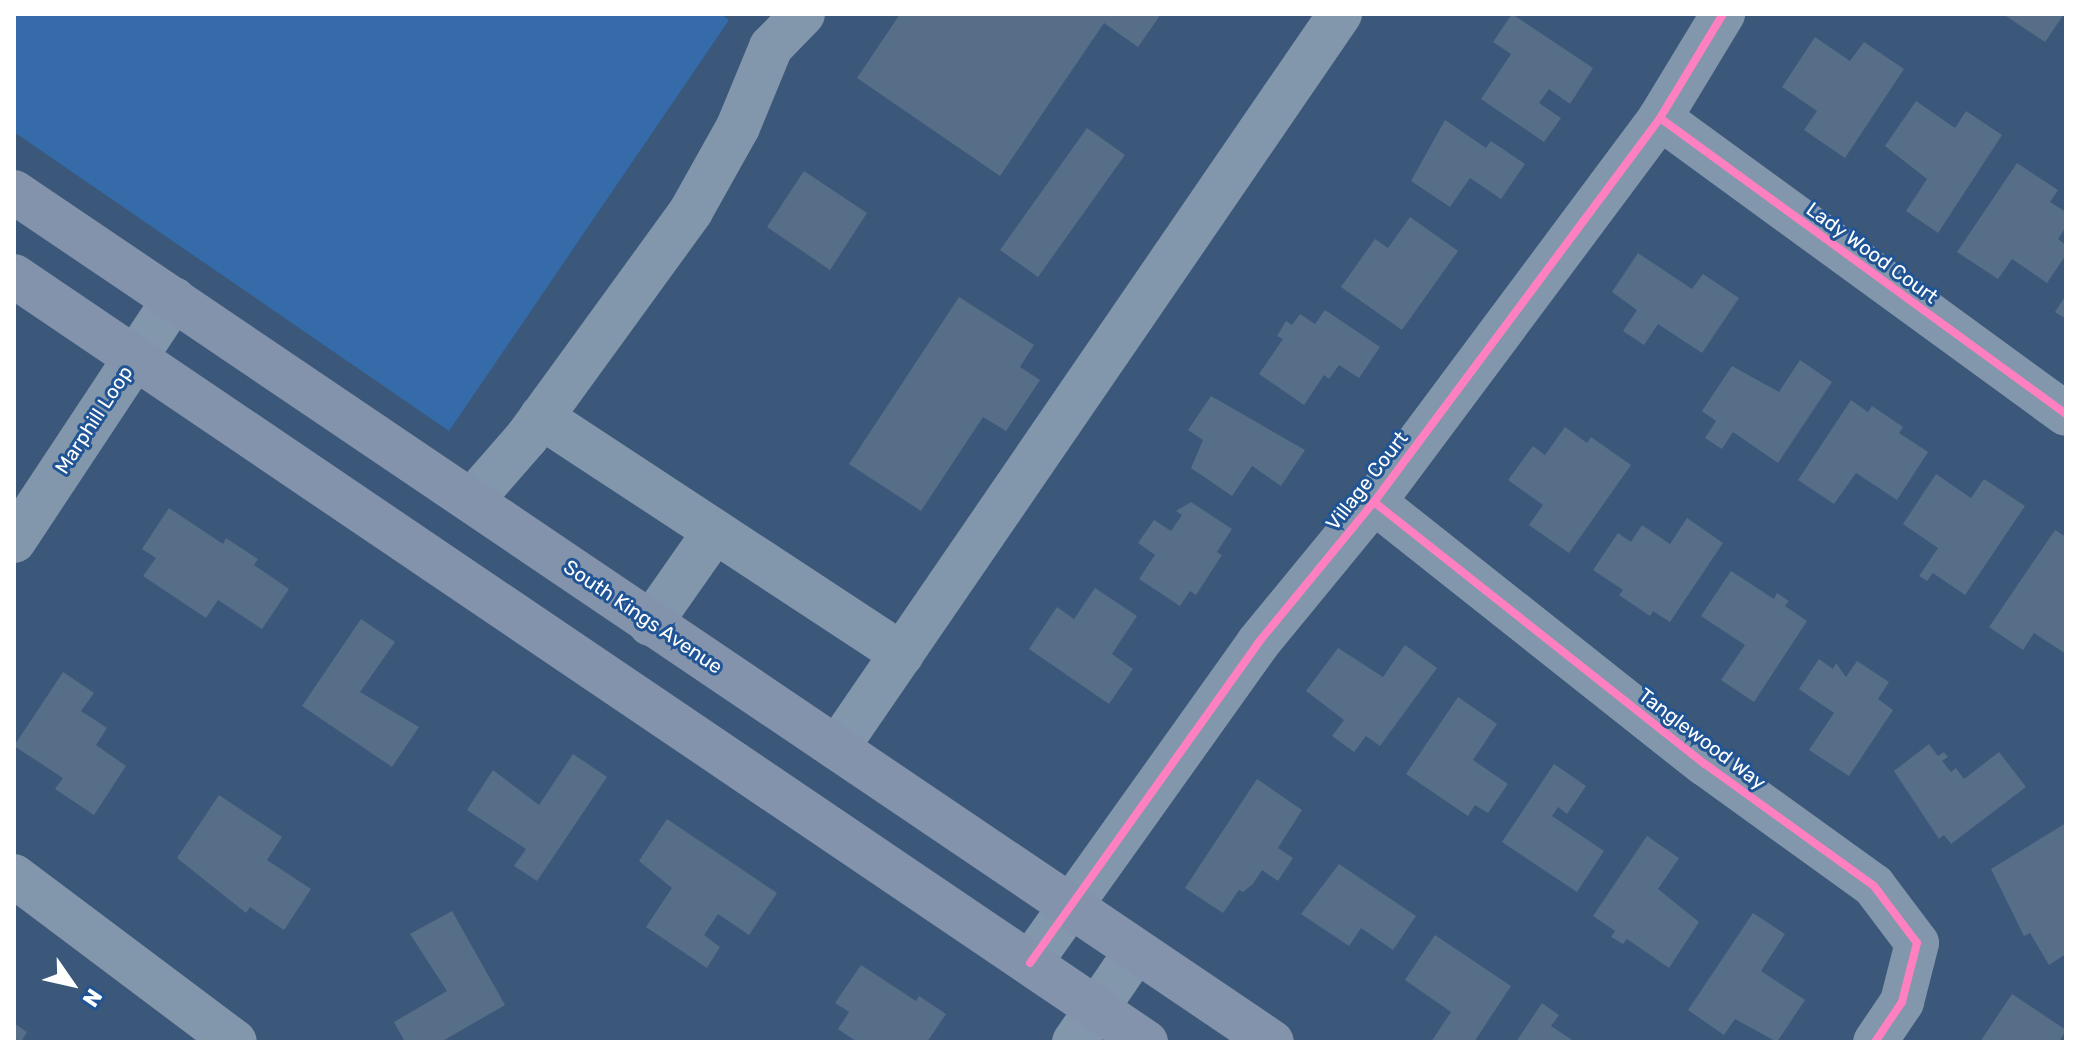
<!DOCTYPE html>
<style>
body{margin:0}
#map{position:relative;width:2080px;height:1056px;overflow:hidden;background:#3b5779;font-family:Rubik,sans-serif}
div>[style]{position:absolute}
.green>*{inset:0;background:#356ba9}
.building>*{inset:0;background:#576e88}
.minor>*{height:44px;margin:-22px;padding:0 22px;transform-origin:22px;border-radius:22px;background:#8397ac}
.major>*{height:44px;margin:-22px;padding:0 22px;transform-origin:22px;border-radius:22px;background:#8293ab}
.cycleway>*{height:8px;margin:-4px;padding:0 4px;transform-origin:4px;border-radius:4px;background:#ff80c0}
span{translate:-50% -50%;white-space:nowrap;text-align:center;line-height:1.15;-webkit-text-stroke:6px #205494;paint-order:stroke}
.street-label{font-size:20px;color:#fff}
.frame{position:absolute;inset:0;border:16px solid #fff;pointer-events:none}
.north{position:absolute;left:32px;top:944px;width:80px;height:80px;-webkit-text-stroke:6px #205494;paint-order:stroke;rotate:124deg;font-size:22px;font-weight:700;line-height:32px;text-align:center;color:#fff}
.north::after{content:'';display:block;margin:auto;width:28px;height:36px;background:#fff;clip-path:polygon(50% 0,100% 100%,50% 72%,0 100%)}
</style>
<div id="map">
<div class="green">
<i style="clip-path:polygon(14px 14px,721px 14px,729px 20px,449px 431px,14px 132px)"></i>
</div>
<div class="building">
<i style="clip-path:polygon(900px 14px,1161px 14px,1138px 47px,1104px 23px,1000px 176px,857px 78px)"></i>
<i style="clip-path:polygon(1512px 14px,1593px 68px,1570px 104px,1549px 89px,1539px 103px,1561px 118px,1544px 142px,1481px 99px,1511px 54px,1493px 42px)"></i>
<i style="clip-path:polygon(2003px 14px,2064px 14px,2045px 42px)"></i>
<i style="clip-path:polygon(1815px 37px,1850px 61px,1864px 42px,1904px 69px,1845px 158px,1804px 130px,1817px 111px,1782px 87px)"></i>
<i style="clip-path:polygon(1916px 101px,1955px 128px,1966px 111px,2002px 135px,1938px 233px,1906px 211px,1927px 179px,1885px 146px)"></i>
<i style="clip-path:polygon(1445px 120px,1486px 148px,1491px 141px,1525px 164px,1501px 199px,1470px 178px,1450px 207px,1411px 181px)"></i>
<i style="clip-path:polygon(1087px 128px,1125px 155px,1038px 277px,1000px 250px)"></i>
<i style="clip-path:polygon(2017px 163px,2058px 190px,2050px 202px,2066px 212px,2066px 227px,2058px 239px,2066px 245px,2066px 255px,2047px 283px,2012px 259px,1998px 279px,1957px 252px)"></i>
<i style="clip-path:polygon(804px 171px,867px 213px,830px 270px,767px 227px)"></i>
<i style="clip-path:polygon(1410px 217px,1458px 251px,1402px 330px,1341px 287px,1375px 239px,1388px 248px)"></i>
<i style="clip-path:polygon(1638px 253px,1692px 289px,1703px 274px,1739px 298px,1702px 353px,1658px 324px,1644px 345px,1623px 331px,1637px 310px,1612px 292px)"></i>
<i style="clip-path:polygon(2066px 295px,2066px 319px,2055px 312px)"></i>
<i style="clip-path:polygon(959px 297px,1034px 345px,1020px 367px,1040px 380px,1006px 431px,983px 417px,921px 511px,849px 464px)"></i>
<i style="clip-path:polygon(1325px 310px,1380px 347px,1359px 378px,1339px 365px,1329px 379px,1324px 375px,1304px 405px,1259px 374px,1283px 339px,1277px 336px,1286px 321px,1292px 325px,1300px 314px,1315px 324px)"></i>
<i style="clip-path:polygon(1800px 360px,1832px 382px,1778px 463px,1733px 432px,1722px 449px,1705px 438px,1716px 421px,1702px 411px,1732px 366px,1779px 392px)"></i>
<i style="clip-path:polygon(1211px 396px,1305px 450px,1281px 486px,1252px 466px,1232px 496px,1191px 468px,1203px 440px,1188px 430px)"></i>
<i style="clip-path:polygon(1851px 400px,1868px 412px,1872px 406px,1903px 427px,1899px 433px,1928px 452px,1897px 500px,1856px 473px,1834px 504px,1798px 480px)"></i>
<i style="clip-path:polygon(1565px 427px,1587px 443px,1591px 437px,1631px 465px,1569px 553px,1529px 525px,1543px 505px,1508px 480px,1533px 446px,1545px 455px)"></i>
<i style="clip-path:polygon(1936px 474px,1971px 498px,1984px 479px,2025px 506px,1965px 595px,1933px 573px,1927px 581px,1919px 576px,1938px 548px,1903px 524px)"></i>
<i style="clip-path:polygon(1191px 502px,1232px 529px,1217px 552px,1222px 555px,1196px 595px,1190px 591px,1180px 606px,1139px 579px,1155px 555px,1138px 543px,1154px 520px,1171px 531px,1182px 515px,1176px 511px)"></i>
<i style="clip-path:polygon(169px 508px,223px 544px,226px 538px,258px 559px,254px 565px,289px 589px,262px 629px,218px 600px,206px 618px,143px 576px,156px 558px,142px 549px)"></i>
<i style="clip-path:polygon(1687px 518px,1723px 543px,1670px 622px,1653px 611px,1650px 616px,1619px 595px,1623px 590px,1593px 570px,1618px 533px,1631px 542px,1642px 525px,1670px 544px)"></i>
<i style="clip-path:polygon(2055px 530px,2066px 537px,2066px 654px,2034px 633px,2023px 650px,1989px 627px)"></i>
<i style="clip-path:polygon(1731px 571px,1774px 599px,1777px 593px,1789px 601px,1785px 606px,1807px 621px,1754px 702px,1721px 680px,1745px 645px,1701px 616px)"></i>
<i style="clip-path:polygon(1095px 588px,1137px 616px,1112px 654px,1133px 669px,1109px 704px,1029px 649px,1057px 607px,1074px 619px)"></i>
<i style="clip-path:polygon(361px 619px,395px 642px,360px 692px,419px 727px,392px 767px,302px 706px)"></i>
<i style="clip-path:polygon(1405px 645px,1437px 668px,1380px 746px,1366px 736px,1354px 752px,1332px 736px,1344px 720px,1306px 691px,1338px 648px,1383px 677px)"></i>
<i style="clip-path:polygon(1819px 659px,1833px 669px,1836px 663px,1846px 677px,1857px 661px,1889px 682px,1878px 699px,1893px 710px,1849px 776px,1809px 750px,1834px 713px,1799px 689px)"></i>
<i style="clip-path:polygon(63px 672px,94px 693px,81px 711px,107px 728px,96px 745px,126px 766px,94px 815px,55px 789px,63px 778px,14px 746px)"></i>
<i style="clip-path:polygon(1458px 697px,1497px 724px,1473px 760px,1508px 784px,1488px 813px,1475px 805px,1468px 816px,1406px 774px)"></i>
<i style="clip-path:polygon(1929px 744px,1938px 756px,1944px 752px,1948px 757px,1942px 761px,1951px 772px,1956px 768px,1964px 779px,1999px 752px,2026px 787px,1951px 844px,1944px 835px,1939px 839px,1894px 771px)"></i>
<i style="clip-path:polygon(573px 754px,607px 777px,537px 881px,514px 866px,526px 849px,467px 810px,493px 770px,539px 805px)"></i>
<i style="clip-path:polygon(1554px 764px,1586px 786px,1567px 814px,1558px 807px,1552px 816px,1604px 851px,1577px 892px,1502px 842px)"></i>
<i style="clip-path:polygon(1257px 779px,1302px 810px,1278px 848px,1293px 858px,1278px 881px,1262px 870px,1253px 884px,1243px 892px,1239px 890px,1223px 913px,1185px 888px)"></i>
<i style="clip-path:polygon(219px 795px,282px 837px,267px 860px,311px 889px,284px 930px,250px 907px,246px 913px,177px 858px)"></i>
<i style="clip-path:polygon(667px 819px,777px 893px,749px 935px,718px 914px,704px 935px,720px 947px,707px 968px,646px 927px,672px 888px,639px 861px)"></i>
<i style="clip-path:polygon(2066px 823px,2066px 954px,2049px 965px,2030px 933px,2024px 936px,1991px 869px)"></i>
<i style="clip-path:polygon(1647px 836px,1679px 858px,1658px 889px,1699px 922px,1669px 968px,1627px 939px,1623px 944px,1611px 937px,1615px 931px,1593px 916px)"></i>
<i style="clip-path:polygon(1339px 864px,1416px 916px,1393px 950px,1361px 928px,1349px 946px,1301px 914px)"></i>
<i style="clip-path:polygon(452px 911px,505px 1005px,441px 1042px,405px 1042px,394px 1022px,447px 991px,410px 934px)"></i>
<i style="clip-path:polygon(1753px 913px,1785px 934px,1761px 971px,1805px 1000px,1777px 1042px,1735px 1019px,1724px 1035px,1688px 1010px)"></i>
<i style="clip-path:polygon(1435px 935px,1511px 986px,1474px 1042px,1431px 1042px,1451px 1012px,1405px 980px)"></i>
<i style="clip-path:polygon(861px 965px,916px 1001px,919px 996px,946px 1014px,927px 1042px,857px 1042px,838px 1029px,849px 1012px,835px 1003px)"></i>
<i style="clip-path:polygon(2012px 994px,2066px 1030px,2059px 1042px,1980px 1042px)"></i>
<i style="clip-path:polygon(1542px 1003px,1559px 1015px,1551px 1026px,1575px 1042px,1516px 1042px)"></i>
<i style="clip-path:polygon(14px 1023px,27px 1032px,21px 1042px,14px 1042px)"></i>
</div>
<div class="minor">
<i style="left:1660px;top:118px;width:502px;rotate:36.09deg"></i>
<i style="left:541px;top:417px;width:432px;rotate:33.3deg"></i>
<i style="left:472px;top:500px;width:84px;rotate:-48.9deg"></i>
<i style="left:527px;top:437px;width:279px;rotate:-54deg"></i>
<i style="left:691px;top:211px;width:96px;rotate:-60.8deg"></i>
<i style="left:738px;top:127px;width:87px;rotate:-67.6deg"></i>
<i style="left:771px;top:47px;width:46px;rotate:-45.9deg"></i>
<i style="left:1374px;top:502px;width:422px;rotate:38.4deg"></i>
<i style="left:1705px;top:764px;width:208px;rotate:35.8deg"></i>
<i style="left:1874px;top:886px;width:71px;rotate:53deg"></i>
<i style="left:1917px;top:943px;width:61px;rotate:104.3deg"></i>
<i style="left:1902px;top:1002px;width:48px;rotate:124deg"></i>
<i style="left:14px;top:541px;width:290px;rotate:-56.5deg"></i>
<i style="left:650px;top:624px;width:113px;rotate:-55deg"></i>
<i style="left:837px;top:748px;width:890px;rotate:-55.58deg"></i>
<i style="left:14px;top:876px;width:276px;rotate:36.9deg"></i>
<i style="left:1030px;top:963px;width:393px;rotate:-54.5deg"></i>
<i style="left:1258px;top:643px;width:183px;rotate:-50.6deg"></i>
<i style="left:1374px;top:502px;width:479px;rotate:-53.3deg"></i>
<i style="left:1660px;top:118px;width:122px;rotate:-58.8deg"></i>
<i style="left:1074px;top:1042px;width:110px;rotate:-55.7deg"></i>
</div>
<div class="major">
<i style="left:14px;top:192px;width:1518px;rotate:34.05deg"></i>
<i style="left:14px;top:276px;width:1367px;rotate:34.09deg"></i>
</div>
<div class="cycleway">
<i style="left:1660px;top:118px;width:502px;rotate:36.09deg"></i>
<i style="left:1374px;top:502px;width:422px;rotate:38.4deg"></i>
<i style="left:1705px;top:764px;width:208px;rotate:35.8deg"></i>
<i style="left:1874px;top:886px;width:71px;rotate:53deg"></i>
<i style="left:1917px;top:943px;width:61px;rotate:104.3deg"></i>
<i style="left:1902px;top:1002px;width:48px;rotate:124deg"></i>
<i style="left:1030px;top:963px;width:393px;rotate:-54.5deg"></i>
<i style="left:1258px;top:643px;width:183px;rotate:-50.6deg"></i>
<i style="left:1374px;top:502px;width:479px;rotate:-53.3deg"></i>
<i style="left:1660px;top:118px;width:122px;rotate:-58.8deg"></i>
</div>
<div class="street-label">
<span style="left:1872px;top:253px;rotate:36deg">Lady Wood Court</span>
<span style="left:94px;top:420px;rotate:-57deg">Marphill Loop</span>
<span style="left:1367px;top:481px;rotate:-52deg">Village Court</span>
<span style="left:643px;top:617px;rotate:34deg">South Kings Avenue</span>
<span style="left:1702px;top:739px;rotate:37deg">Tanglewood Way</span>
</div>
<div class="frame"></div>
<div class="north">N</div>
</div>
